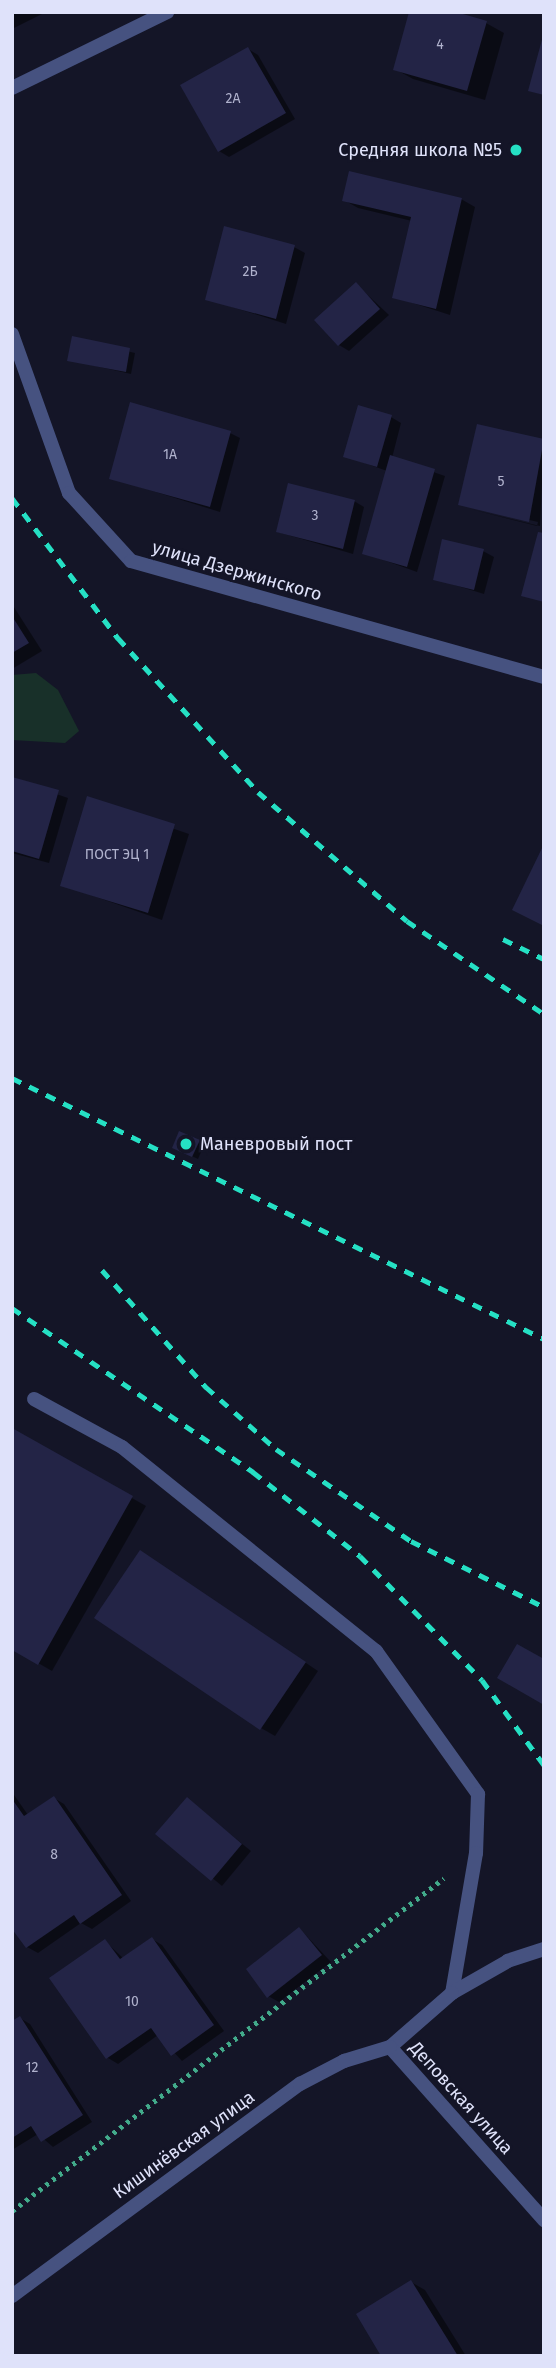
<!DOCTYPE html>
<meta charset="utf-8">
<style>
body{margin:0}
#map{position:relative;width:556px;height:2368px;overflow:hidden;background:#141527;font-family:"Fira Sans",sans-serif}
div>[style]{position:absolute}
.green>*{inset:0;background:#183029}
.shadow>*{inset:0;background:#0007}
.building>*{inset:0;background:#232446}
.path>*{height:4.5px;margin-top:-2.25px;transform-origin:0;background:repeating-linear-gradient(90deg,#42ab8b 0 3.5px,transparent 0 8.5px)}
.service>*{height:14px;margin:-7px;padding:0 7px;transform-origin:7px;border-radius:7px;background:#465280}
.minor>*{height:14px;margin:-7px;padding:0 7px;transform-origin:7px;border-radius:7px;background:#465280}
.tertiary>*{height:14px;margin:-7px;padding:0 7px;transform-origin:7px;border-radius:7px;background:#465280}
.rail>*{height:5px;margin-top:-2.5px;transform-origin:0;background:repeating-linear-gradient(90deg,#25e0c4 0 10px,transparent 0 19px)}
.dots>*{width:19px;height:19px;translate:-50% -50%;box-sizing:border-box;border:4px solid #141527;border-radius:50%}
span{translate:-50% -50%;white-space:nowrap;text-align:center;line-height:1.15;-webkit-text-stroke:5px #141527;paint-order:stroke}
.number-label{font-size:14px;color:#b0b2cd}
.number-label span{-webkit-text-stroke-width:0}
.poi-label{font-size:18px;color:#dfe2fa}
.right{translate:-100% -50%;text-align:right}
.left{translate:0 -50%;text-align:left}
.street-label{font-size:18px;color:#dfe2fa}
.frame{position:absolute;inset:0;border:14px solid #dfe2fa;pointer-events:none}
</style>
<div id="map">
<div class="green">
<i style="clip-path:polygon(36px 673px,58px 690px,79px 731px,65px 743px,12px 740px,12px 675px)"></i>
</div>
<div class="shadow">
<i style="clip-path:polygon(12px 12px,46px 12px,12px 29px)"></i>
<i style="clip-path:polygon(486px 23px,504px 33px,485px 100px,413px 79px,395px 69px)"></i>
<i style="clip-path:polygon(248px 49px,258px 55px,295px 119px,229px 157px,219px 151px)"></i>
<i style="clip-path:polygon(461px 199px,475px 207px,450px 315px,394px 297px,412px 221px,358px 208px,344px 200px)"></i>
<i style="clip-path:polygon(294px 247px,305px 253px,286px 324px,207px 299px)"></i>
<i style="clip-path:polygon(356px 284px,389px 315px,349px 351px,339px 345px)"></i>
<i style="clip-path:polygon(73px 338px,135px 353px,131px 374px,69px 360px)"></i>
<i style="clip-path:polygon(391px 417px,401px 423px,392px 458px,445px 476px,417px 572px,364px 553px,387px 471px,345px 456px)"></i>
<i style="clip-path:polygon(478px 426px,544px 441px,540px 526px,470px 509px,537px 526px,538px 522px,460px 504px)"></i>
<i style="clip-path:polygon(230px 433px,240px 438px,220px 512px,111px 478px)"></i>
<i style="clip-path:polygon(354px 501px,364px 507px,353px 554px,278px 532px)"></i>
<i style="clip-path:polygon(483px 551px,494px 557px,484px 594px,435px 579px)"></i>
<i style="clip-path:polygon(12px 604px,42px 651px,12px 669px)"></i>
<i style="clip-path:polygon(12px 779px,68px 798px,49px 863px,12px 853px)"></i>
<i style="clip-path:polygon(88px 799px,189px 834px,162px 920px,62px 885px)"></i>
<i style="clip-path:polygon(180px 1133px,204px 1145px,198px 1159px,179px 1150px)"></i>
<i style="clip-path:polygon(12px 1430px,146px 1506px,52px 1671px,12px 1648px)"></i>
<i style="clip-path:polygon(154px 1561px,318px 1671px,275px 1736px,261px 1728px)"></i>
<i style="clip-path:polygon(12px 1792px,28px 1815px,54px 1798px,64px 1804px,131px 1901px,92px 1929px,81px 1923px,38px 1953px,27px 1947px,12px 1926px)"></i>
<i style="clip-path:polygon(187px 1799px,251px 1851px,222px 1886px,158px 1833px)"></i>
<i style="clip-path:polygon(300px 1929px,331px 1962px,279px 2002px,268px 1996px)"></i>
<i style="clip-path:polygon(152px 1939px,162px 1945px,224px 2031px,182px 2061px,158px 2035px,118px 2064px,108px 2058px,52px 1979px,105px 1941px,124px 1959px)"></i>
<i style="clip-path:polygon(20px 2018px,30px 2024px,92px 2122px,53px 2147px,38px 2134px,12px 2150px,12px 2023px)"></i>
<i style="clip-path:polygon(411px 2282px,425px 2290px,466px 2356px,383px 2356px)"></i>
</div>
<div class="building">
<i style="clip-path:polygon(409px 12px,456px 12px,487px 21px,467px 91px,393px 70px)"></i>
<i style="clip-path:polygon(543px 36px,544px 36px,544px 95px,528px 91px)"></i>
<i style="clip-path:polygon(248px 47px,286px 113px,218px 152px,180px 85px)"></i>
<i style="clip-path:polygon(349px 171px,462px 198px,436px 309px,392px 298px,411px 217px,342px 201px)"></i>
<i style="clip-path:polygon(224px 226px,295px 245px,276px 319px,205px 300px)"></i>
<i style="clip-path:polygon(356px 282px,380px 309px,338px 346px,314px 320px)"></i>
<i style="clip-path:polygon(72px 336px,130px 348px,126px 372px,67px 361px)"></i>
<i style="clip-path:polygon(130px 402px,231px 431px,210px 507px,109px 479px)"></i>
<i style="clip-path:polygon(358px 405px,392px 415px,377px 467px,343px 457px)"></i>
<i style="clip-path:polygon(477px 424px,544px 439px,529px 522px,458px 505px)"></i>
<i style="clip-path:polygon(390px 455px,435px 469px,407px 567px,362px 554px)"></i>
<i style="clip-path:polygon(288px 483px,355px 500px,343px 549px,276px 532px)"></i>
<i style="clip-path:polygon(538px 532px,544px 533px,544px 602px,521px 596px)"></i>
<i style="clip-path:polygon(442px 539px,484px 549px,474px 590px,433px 580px)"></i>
<i style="clip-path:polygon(12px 616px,29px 643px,12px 653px)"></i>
<i style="clip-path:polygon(12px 777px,59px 790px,39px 859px,12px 851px)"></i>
<i style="clip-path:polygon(87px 796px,175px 824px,148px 913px,60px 886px)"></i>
<i style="clip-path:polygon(544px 844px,544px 926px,512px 910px)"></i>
<i style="clip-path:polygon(179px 1131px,200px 1140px,192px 1157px,172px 1148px)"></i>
<i style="clip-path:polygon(12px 1428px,133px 1496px,38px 1665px,12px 1650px)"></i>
<i style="clip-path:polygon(140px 1550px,306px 1662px,260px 1730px,94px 1618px)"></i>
<i style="clip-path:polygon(517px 1644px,544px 1659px,544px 1705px,497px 1678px)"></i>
<i style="clip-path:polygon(54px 1796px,122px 1895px,80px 1924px,74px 1915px,26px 1948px,12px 1929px,12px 1799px,24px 1816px)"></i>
<i style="clip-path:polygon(187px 1797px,242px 1844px,211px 1881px,155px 1834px)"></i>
<i style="clip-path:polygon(299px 1927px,322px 1955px,267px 1998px,246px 1969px)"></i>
<i style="clip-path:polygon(152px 1937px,214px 2025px,171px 2056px,151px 2028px,106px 2059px,49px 1978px,105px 1939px,120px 1959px)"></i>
<i style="clip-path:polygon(20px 2016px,83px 2115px,41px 2142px,31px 2126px,12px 2138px,12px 2021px)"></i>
<i style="clip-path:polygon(411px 2280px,458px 2356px,381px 2356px,356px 2314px)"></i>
</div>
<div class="path">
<i style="left:12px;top:2211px;width:545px;rotate:-37.63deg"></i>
</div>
<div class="service">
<i style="left:12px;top:88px;width:173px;rotate:-26.1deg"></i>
<i style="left:34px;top:1399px;width:100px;rotate:28.6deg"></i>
<i style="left:122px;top:1447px;width:326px;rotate:38.8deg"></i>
<i style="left:376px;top:1651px;width:176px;rotate:54.5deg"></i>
<i style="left:478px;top:1794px;width:59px;rotate:91.9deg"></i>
<i style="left:476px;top:1853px;width:142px;rotate:99.7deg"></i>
</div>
<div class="minor">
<i style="left:12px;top:334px;width:169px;rotate:70.3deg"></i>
<i style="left:69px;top:493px;width:92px;rotate:47.6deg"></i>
<i style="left:131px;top:561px;width:429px;rotate:15.7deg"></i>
<i style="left:544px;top:1949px;width:38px;rotate:162deg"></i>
<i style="left:508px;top:1961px;width:64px;rotate:150.3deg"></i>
<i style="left:452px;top:1993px;width:82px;rotate:138.9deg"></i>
<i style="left:390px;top:2047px;width:232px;rotate:48.3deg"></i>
</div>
<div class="tertiary">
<i style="left:12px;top:2296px;width:358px;rotate:-36.4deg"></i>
<i style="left:300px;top:2084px;width:50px;rotate:-27.6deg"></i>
<i style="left:344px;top:2061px;width:48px;rotate:-16.9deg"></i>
</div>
<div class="rail">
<i style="left:12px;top:498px;width:176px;rotate:52.9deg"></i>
<i style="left:118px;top:638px;width:208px;rotate:47.7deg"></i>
<i style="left:258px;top:792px;width:197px;rotate:40.9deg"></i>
<i style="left:407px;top:921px;width:166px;rotate:34.2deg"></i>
<i style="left:503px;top:939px;width:46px;rotate:26deg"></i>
<i style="left:12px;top:1078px;width:593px;rotate:26.13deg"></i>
<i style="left:102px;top:1270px;width:157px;rotate:48.4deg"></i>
<i style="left:206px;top:1387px;width:94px;rotate:41.5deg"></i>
<i style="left:276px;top:1449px;width:163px;rotate:34.3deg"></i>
<i style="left:411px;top:1541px;width:148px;rotate:26.4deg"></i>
<i style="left:12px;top:1308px;width:292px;rotate:34.2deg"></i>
<i style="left:253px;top:1472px;width:136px;rotate:38.1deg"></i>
<i style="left:360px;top:1556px;width:174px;rotate:45.5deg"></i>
<i style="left:482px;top:1680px;width:105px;rotate:53.9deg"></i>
</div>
<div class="dots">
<i style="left:516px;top:150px;background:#25e0c4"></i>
<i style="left:186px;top:1144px;background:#25e0c4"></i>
</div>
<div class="number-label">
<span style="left:440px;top:45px">4</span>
<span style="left:233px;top:99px">2А</span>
<span style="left:250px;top:272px">2Б</span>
<span style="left:170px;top:455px">1А</span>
<span style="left:501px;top:482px">5</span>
<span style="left:315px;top:516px">3</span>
<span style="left:117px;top:855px">ПОСТ ЭЦ 1</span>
<span style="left:54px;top:1855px">8</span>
<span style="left:132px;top:2002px">10</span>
<span style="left:32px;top:2068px">12</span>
</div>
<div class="poi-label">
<span class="right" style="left:502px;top:150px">Средняя школа №5</span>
<span class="left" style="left:200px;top:1144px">Маневровый пост</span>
</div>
<div class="street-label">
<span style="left:237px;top:571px;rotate:16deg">улица Дзержинского</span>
<span style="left:461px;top:2098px;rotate:48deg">Деповская улица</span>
<span style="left:184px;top:2145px;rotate:-36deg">Кишинёвская улица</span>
</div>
<div class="frame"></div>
</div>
